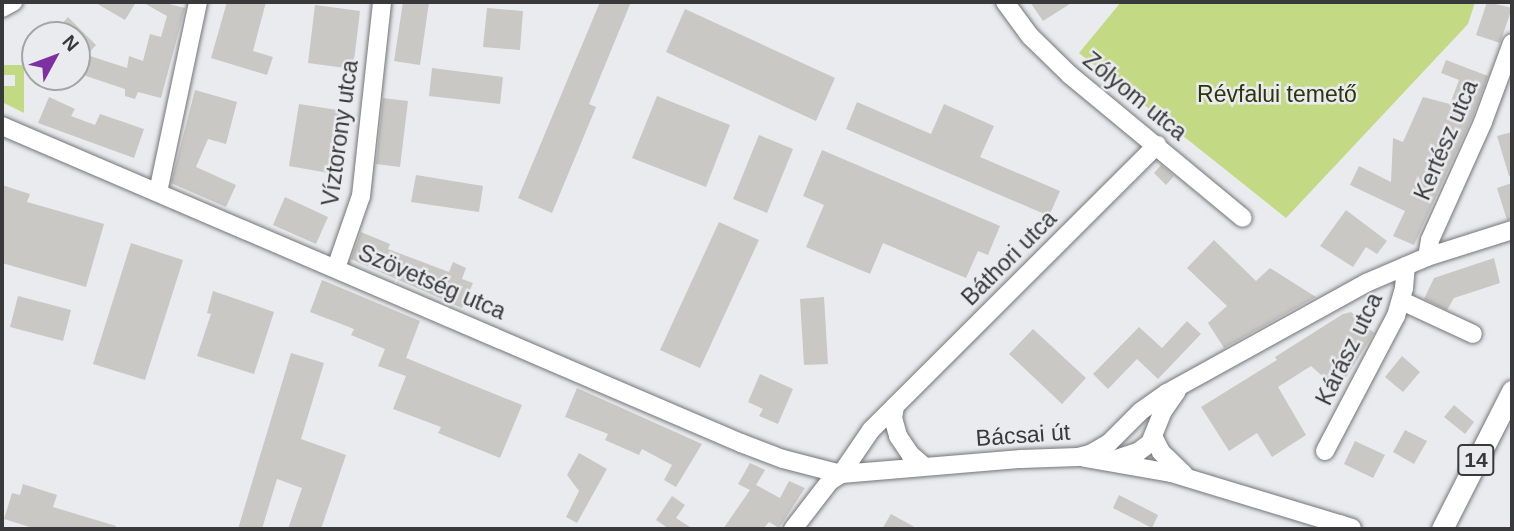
<!DOCTYPE html>
<meta charset="utf-8">
<style>
body{margin:0}
#map{position:relative;width:1514px;height:531px;overflow:hidden;background:#eaebee;font-family:Arial,sans-serif}
div>[style]{position:absolute}
.green>*{inset:0;background:#c3d984}
.building>*{inset:0;background:#cac8c5}
.roads{filter:drop-shadow(0 0 2px #747579) drop-shadow(0 0 2px #747579)}
.minor>*{height:18px;margin:-9px;padding:0 9px;transform-origin:9px;border-radius:9px;background:#fff}
.major>*{height:21px;margin:-10.5px;padding:0 10.5px;transform-origin:10.5px;border-radius:10.5px;background:#fff}
span{translate:-50% -50%;white-space:nowrap;text-align:center;line-height:1.15;-webkit-text-stroke:5px #eaebee;paint-order:stroke}
.shield-label span{padding:2px 5px;background:#eaebee;border:2px solid;border-radius:5px;-webkit-text-stroke-width:0}
.shield-label{font-size:21px;color:#39393b;font-weight:700}
.park-label{font-size:23px;color:#2c350b}
.street-label{font-size:23px;color:#39393b}
.frame{position:absolute;inset:0;border:4px solid #39393b;pointer-events:none}
.north{position:absolute;left:21px;top:21px;width:70px;height:70px;box-sizing:border-box;background:#eaebee;border:2px solid #a3a4a6;border-radius:50%;rotate:49deg;font-size:19px;font-weight:700;line-height:28px;text-align:center;color:#39393b}
.north::after{content:'';display:block;margin:auto;width:24px;height:32px;background:#7c30a2;clip-path:polygon(50% 0,100% 100%,50% 72%,0 100%)}
</style>
<div id="map">
<div class="green">
<i style="clip-path:polygon(1121px 2px,1475px 2px,1468px 24px,1286px 218px,1079px 53px)"></i>
<i style="clip-path:polygon(2px 65px,24px 65px,24px 113px,2px 102px,2px 86px,15px 86px,15px 75px,2px 75px)"></i>
</div>
<div class="building">
<i style="clip-path:polygon(94px 2px,136px 2px,125px 20px)"></i>
<i style="clip-path:polygon(142px 2px,161px 2px,185px 8px,161px 98px,138px 92px,135px 99px,125px 96px,125px 89px,77px 73px,77px 35px,52px 35px,68px 17px,96px 45px,87px 55px,127px 68px,129px 56px,143px 61px,150px 34px,161px 37px,167px 16px)"></i>
<i style="clip-path:polygon(227px 2px,266px 2px,253px 51px,273px 57px,267px 75px,211px 58px)"></i>
<i style="clip-path:polygon(403px 2px,429px 2px,420px 65px,394px 61px)"></i>
<i style="clip-path:polygon(600px 2px,631px 2px,589px 104px,596px 107px,552px 213px,518px 198px)"></i>
<i style="clip-path:polygon(1030px 2px,1073px 2px,1043px 21px)"></i>
<i style="clip-path:polygon(1487px 2px,1512px 8px,1500px 43px,1476px 35px)"></i>
<i style="clip-path:polygon(315px 5px,360px 11px,353px 69px,308px 63px)"></i>
<i style="clip-path:polygon(487px 8px,523px 11px,520px 50px,483px 47px)"></i>
<i style="clip-path:polygon(685px 9px,835px 78px,816px 121px,666px 52px)"></i>
<i style="clip-path:polygon(1446px 60px,1488px 76px,1472px 118px,1414px 245px,1393px 236px,1405px 211px,1350px 185px,1359px 166px,1391px 182px,1393px 138px,1403px 142px,1423px 97px,1450px 104px,1459px 80px,1441px 73px)"></i>
<i style="clip-path:polygon(432px 68px,503px 77px,500px 104px,429px 96px)"></i>
<i style="clip-path:polygon(195px 90px,237px 102px,226px 144px,208px 139px,196px 167px,236px 185px,226px 207px,171px 183px)"></i>
<i style="clip-path:polygon(657px 96px,730px 125px,706px 187px,632px 158px)"></i>
<i style="clip-path:polygon(49px 97px,75px 109px,71px 116px,95px 125px,100px 114px,144px 129px,134px 158px,38px 123px)"></i>
<i style="clip-path:polygon(383px 98px,408px 101px,400px 167px,376px 164px)"></i>
<i style="clip-path:polygon(857px 102px,931px 134px,944px 104px,994px 126px,980px 157px,1060px 191px,1049px 216px,846px 129px)"></i>
<i style="clip-path:polygon(299px 104px,344px 111px,334px 174px,289px 166px)"></i>
<i style="clip-path:polygon(1512px 132px,1512px 176px,1509px 176px,1497px 136px)"></i>
<i style="clip-path:polygon(759px 135px,793px 149px,767px 213px,733px 199px)"></i>
<i style="clip-path:polygon(822px 150px,1000px 226px,988px 255px,978px 251px,966px 278px,883px 243px,870px 274px,806px 247px,824px 205px,803px 196px)"></i>
<i style="clip-path:polygon(1161px 165px,1174px 176px,1166px 185px,1154px 173px)"></i>
<i style="clip-path:polygon(416px 175px,483px 186px,479px 212px,411px 202px)"></i>
<i style="clip-path:polygon(1512px 183px,1512px 219px,1507px 220px,1497px 188px)"></i>
<i style="clip-path:polygon(2px 185px,30px 194px,27px 202px,104px 224px,86px 287px,2px 263px)"></i>
<i style="clip-path:polygon(285px 197px,328px 217px,316px 244px,273px 225px)"></i>
<i style="clip-path:polygon(1346px 210px,1387px 241px,1377px 254px,1366px 247px,1353px 267px,1320px 246px)"></i>
<i style="clip-path:polygon(719px 222px,759px 240px,700px 368px,660px 350px)"></i>
<i style="clip-path:polygon(361px 232px,390px 244px,388px 249px,449px 272px,453px 262px,466px 268px,462px 279px,473px 283px,462px 308px,351px 259px)"></i>
<i style="clip-path:polygon(1214px 240px,1256px 281px,1270px 268px,1316px 297px,1224px 348px,1208px 323px,1227px 306px,1187px 268px)"></i>
<i style="clip-path:polygon(131px 243px,183px 260px,145px 380px,93px 364px)"></i>
<i style="clip-path:polygon(1494px 258px,1500px 283px,1454px 298px,1447px 310px,1424px 299px,1434px 278px)"></i>
<i style="clip-path:polygon(322px 280px,420px 321px,406px 358px,522px 405px,500px 458px,438px 433px,441px 427px,393px 409px,406px 376px,378px 366px,385px 349px,351px 335px,354px 329px,310px 312px)"></i>
<i style="clip-path:polygon(213px 291px,274px 312px,254px 374px,197px 356px,211px 314px,207px 313px)"></i>
<i style="clip-path:polygon(18px 296px,71px 310px,63px 341px,10px 327px)"></i>
<i style="clip-path:polygon(824px 297px,828px 364px,804px 365px,800px 299px)"></i>
<i style="clip-path:polygon(1351px 312px,1374px 333px,1338px 390px,1311px 366px,1278px 387px,1306px 435px,1272px 457px,1257px 433px,1229px 451px,1201px 407px,1277px 360px,1275px 357px,1343px 314px)"></i>
<i style="clip-path:polygon(1187px 321px,1201px 334px,1158px 379px,1137px 359px,1108px 389px,1093px 374px,1139px 327px,1162px 348px)"></i>
<i style="clip-path:polygon(1033px 329px,1086px 378px,1062px 404px,1009px 354px)"></i>
<i style="clip-path:polygon(291px 353px,324px 363px,301px 439px,346px 455px,321px 529px,288px 529px,302px 488px,277px 479px,262px 529px,238px 529px)"></i>
<i style="clip-path:polygon(1402px 356px,1420px 372px,1403px 392px,1385px 377px)"></i>
<i style="clip-path:polygon(760px 374px,793px 389px,778px 424px,759px 416px,763px 409px,748px 402px)"></i>
<i style="clip-path:polygon(577px 388px,702px 444px,676px 487px,664px 480px,672px 465px,642px 449px,639px 455px,605px 440px,608px 434px,565px 417px)"></i>
<i style="clip-path:polygon(1454px 405px,1474px 422px,1465px 434px,1444px 417px)"></i>
<i style="clip-path:polygon(1405px 430px,1427px 441px,1414px 464px,1393px 452px)"></i>
<i style="clip-path:polygon(1355px 441px,1385px 455px,1373px 478px,1344px 464px)"></i>
<i style="clip-path:polygon(579px 453px,607px 469px,577px 523px,566px 517px,579px 491px,567px 475px)"></i>
<i style="clip-path:polygon(750px 463px,765px 470px,756px 485px,780px 498px,789px 481px,805px 488px,779px 528px,769px 522px,763px 529px,723px 529px,750px 490px,738px 484px)"></i>
<i style="clip-path:polygon(23px 484px,57px 495px,53px 507px,116px 526px,115px 529px,36px 529px,4px 519px,12px 493px,20px 495px)"></i>
<i style="clip-path:polygon(1119px 495px,1158px 515px,1152px 528px,1113px 508px)"></i>
<i style="clip-path:polygon(672px 496px,685px 505px,676px 518px,693px 529px,669px 529px,656px 520px)"></i>
<i style="clip-path:polygon(891px 514px,918px 529px,882px 529px)"></i>
</div>
<div class="roads">
<div class="minor">
<i style="left:1005px;top:2px;width:42px;rotate:53.7deg"></i>
<i style="left:1030px;top:36px;width:56px;rotate:44.3deg"></i>
<i style="left:1070px;top:75px;width:224px;rotate:39.6deg"></i>
<i style="left:2px;top:8px;width:13px;rotate:-29deg"></i>
<i style="left:2px;top:126px;width:804px;rotate:23.22deg"></i>
<i style="left:741px;top:443px;width:45px;rotate:20.9deg"></i>
<i style="left:783px;top:459px;width:60px;rotate:14.5deg"></i>
<i style="left:841px;top:474px;width:181px;rotate:-4.8deg"></i>
<i style="left:1021px;top:459px;width:57px;rotate:-2deg"></i>
<i style="left:1078px;top:457px;width:12px;rotate:-14deg"></i>
<i style="left:1090px;top:454px;width:22px;rotate:-30deg"></i>
<i style="left:1109px;top:443px;width:45px;rotate:-45deg"></i>
<i style="left:1141px;top:411px;width:32px;rotate:-35deg"></i>
<i style="left:1167px;top:393px;width:227px;rotate:-28.9deg"></i>
<i style="left:1366px;top:283px;width:66px;rotate:-23.1deg"></i>
<i style="left:1427px;top:257px;width:89px;rotate:-17.6deg"></i>
<i style="left:158px;top:192px;width:194px;rotate:-78.1deg"></i>
<i style="left:1427px;top:257px;width:17px;rotate:-80deg"></i>
<i style="left:1430px;top:240px;width:129px;rotate:-65.8deg"></i>
<i style="left:1483px;top:122px;width:84px;rotate:-69.8deg"></i>
<i style="left:336px;top:268px;width:76px;rotate:-70.9deg"></i>
<i style="left:361px;top:196px;width:195px;rotate:-83.8deg"></i>
<i style="left:1402px;top:301px;width:78px;rotate:24.9deg"></i>
<i style="left:895px;top:406px;width:12px;rotate:99deg"></i>
<i style="left:893px;top:418px;width:19px;rotate:74deg"></i>
<i style="left:898px;top:436px;width:22px;rotate:56deg"></i>
<i style="left:910px;top:454px;width:18px;rotate:41deg"></i>
<i style="left:1154px;top:438px;width:16px;rotate:63deg"></i>
<i style="left:1161px;top:452px;width:32px;rotate:44deg"></i>
<i style="left:1325px;top:451px;width:153px;rotate:-62.3deg"></i>
<i style="left:1396px;top:316px;width:29px;rotate:-74deg"></i>
<i style="left:1404px;top:288px;width:22px;rotate:-85deg"></i>
<i style="left:1085px;top:458px;width:87px;rotate:9.9deg"></i>
<i style="left:1171px;top:473px;width:189px;rotate:16.9deg"></i>
<i style="left:1116px;top:459px;width:23px;rotate:-18deg"></i>
<i style="left:1138px;top:452px;width:15px;rotate:-37deg"></i>
<i style="left:1150px;top:443px;width:35px;rotate:-68deg"></i>
<i style="left:1163px;top:411px;width:24px;rotate:-55deg"></i>
<i style="left:793px;top:529px;width:61px;rotate:-52.4deg"></i>
<i style="left:830px;top:481px;width:13px;rotate:-32deg"></i>
<i style="left:841px;top:474px;width:53px;rotate:-55.7deg"></i>
<i style="left:871px;top:430px;width:404px;rotate:-44.9deg"></i>
</div>
<div class="major">
<i style="left:1339px;top:525px;width:7px;rotate:34deg"></i>
<i style="left:1442px;top:529px;width:155px;rotate:-63.1deg"></i>
</div>
</div>
<div class="shield-label">
<span style="left:1476px;top:460px">14</span>
</div>
<div class="park-label">
<span style="left:1277px;top:94px">Révfalui temető</span>
</div>
<div class="street-label">
<span style="left:1135px;top:96px;rotate:39deg">Zólyom utca</span>
<span style="left:340px;top:133px;rotate:-82deg">Víztorony utca</span>
<span style="left:1446px;top:140px;rotate:-67deg">Kertész utca</span>
<span style="left:1009px;top:258px;rotate:-45deg">Báthori utca</span>
<span style="left:432px;top:282px;rotate:23deg">Szövetség utca</span>
<span style="left:1349px;top:349px;rotate:-64deg">Kárász utca</span>
<span style="left:1023px;top:435px;rotate:-4deg">Bácsai út</span>
</div>
<div class="frame"></div>
<div class="north">N</div>
</div>
